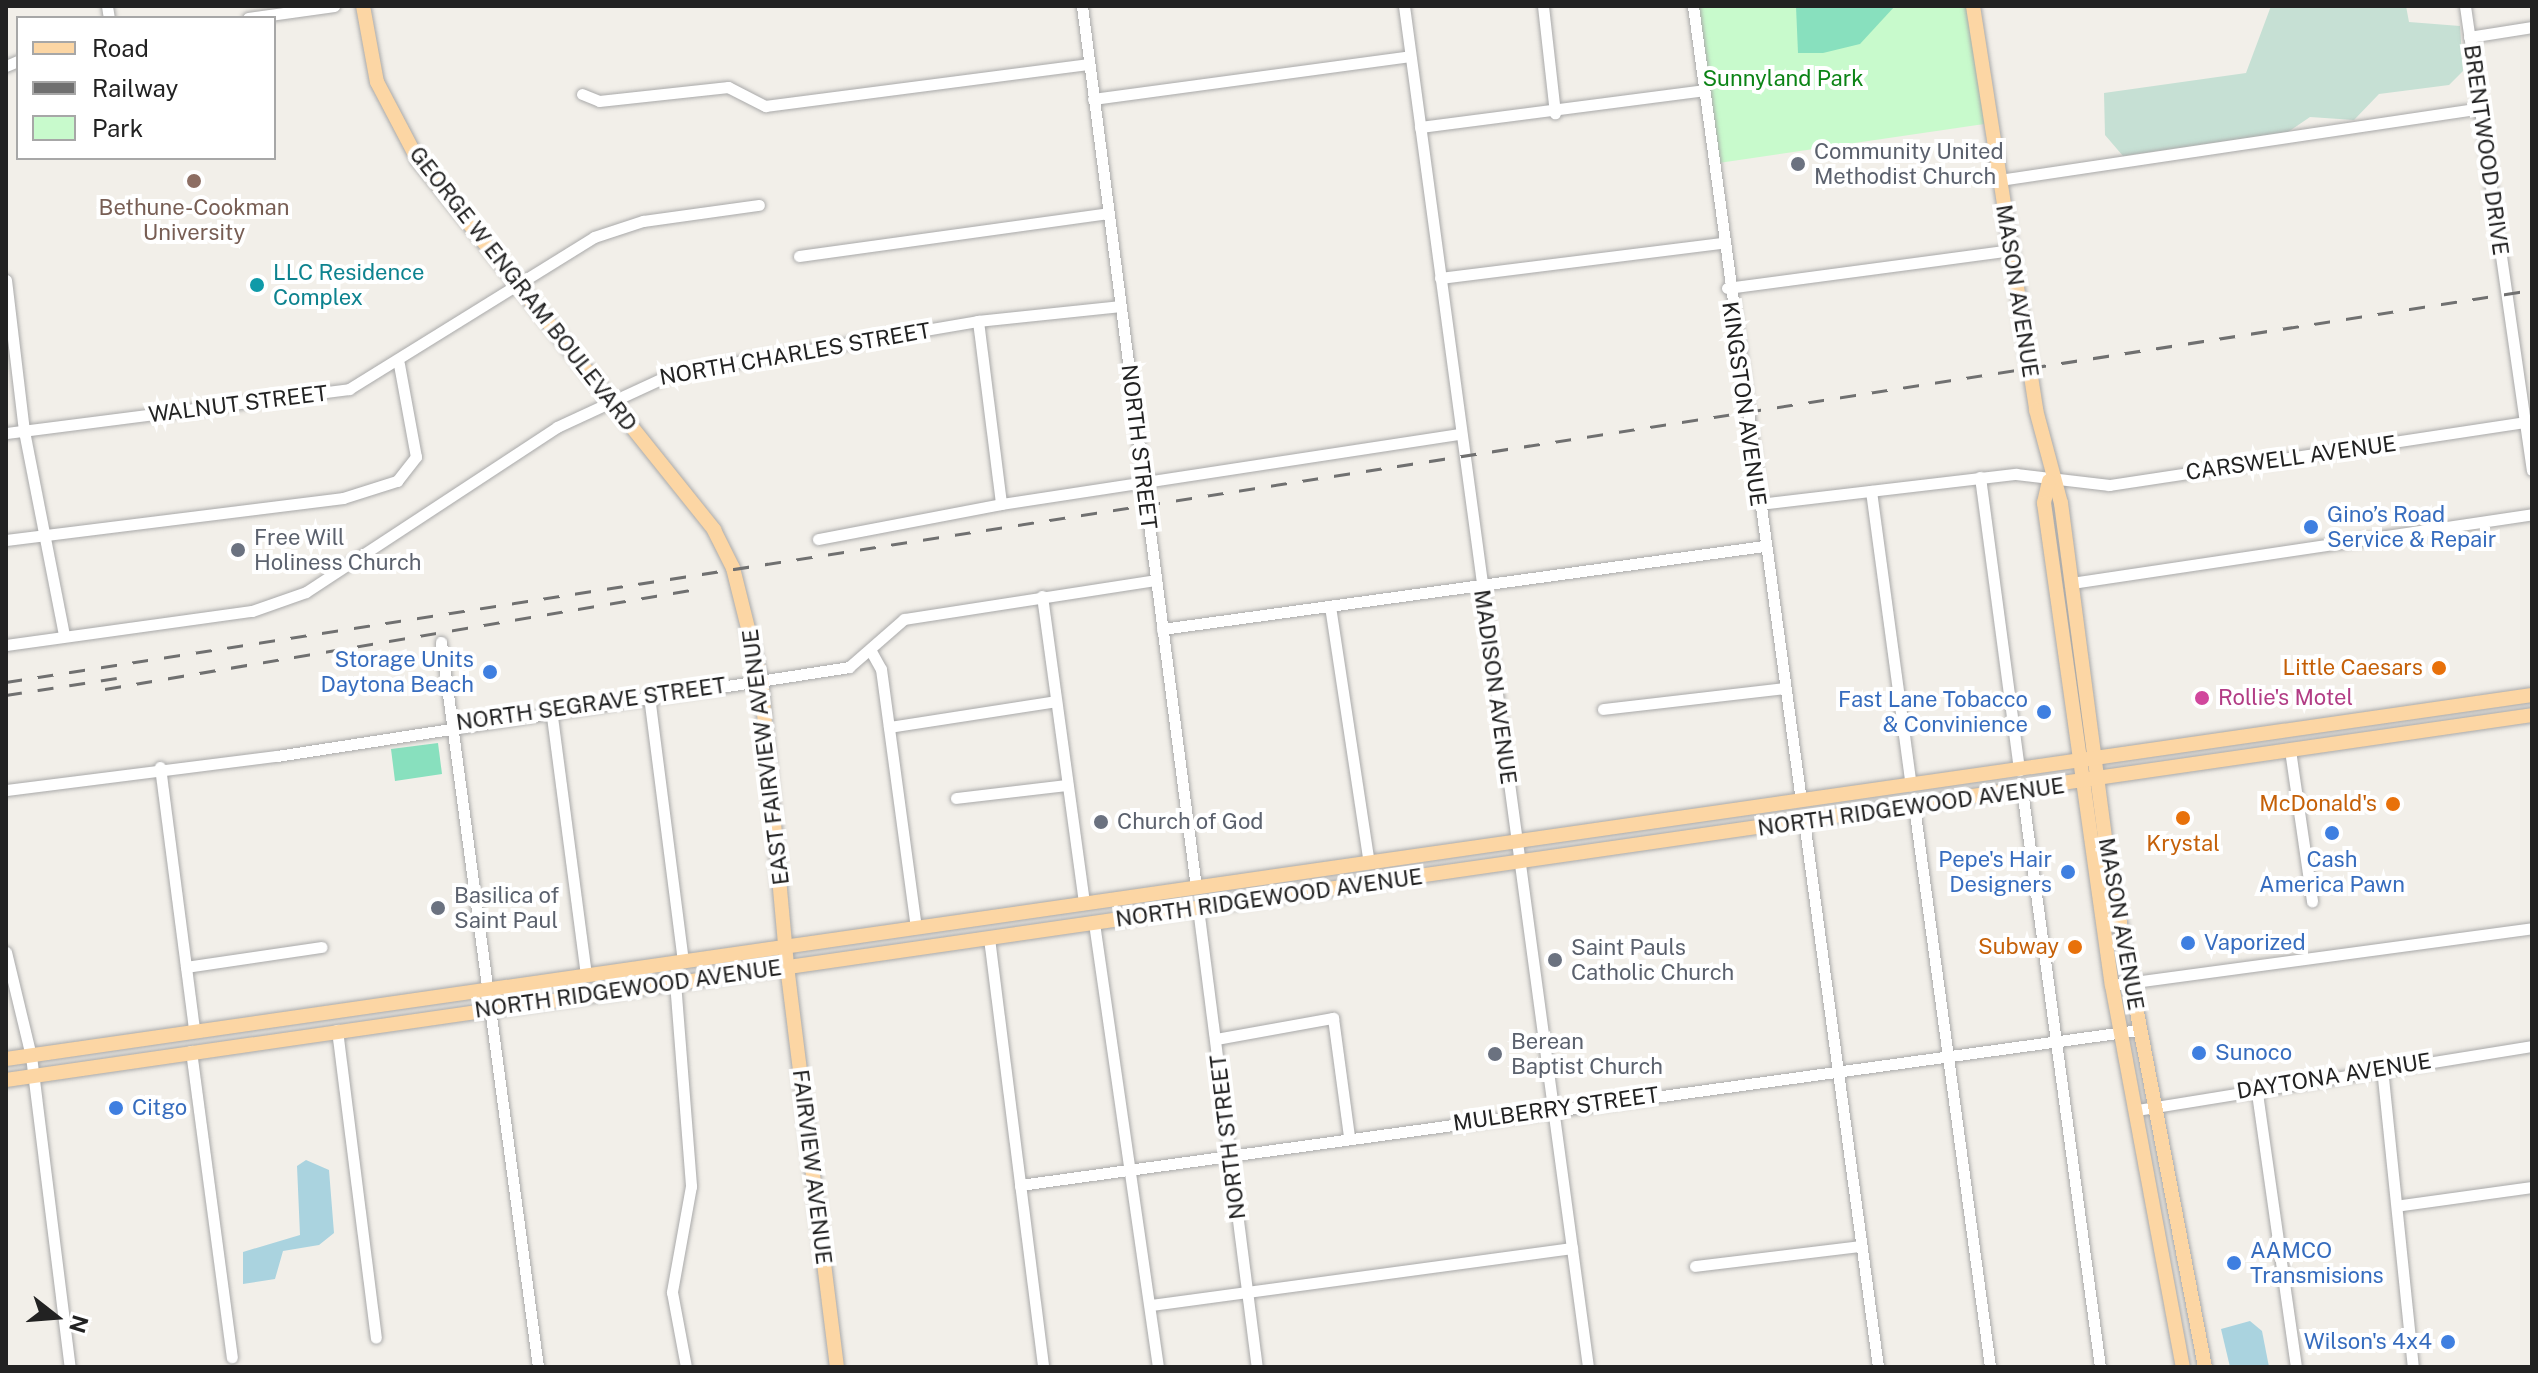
<!DOCTYPE html>
<meta charset="utf-8">
<style>
body{margin:0}
#map{position:relative;width:2538px;height:1373px;overflow:hidden;background:#f2efe9;font-family:"Public Sans",sans-serif}
div>[style]{position:absolute}
.wetland>*{inset:0;background:#c6e0d4}
.park>*{inset:0;background:#c8facc}
.pitch>*{inset:0;background:#88e0be}
.water>*{inset:0;background:#aad3df}
.roads{filter:drop-shadow(0 0 2px #a9a9a9) drop-shadow(0 0 2px #a9a9a9)}
.minor>*{height:11px;margin:-5.5px;padding:0 5.5px;transform-origin:5.5px;border-radius:5.5px;background:#fff}
.major>*{height:14px;margin:-7px;padding:0 7px;transform-origin:7px;border-radius:7px;background:#fcd6a4}
.rail>*{height:3px;margin-top:-1.5px;transform-origin:0;background:repeating-linear-gradient(90deg,#707070 0 16px,transparent 0 32px)}
.dots>*{width:22px;height:22px;translate:-50% -50%;box-sizing:border-box;border:4px solid #fff;border-radius:50%}
span{translate:-50% -50%;white-space:nowrap;text-align:center;line-height:1.15;-webkit-text-stroke:8px #fff;paint-order:stroke}
.park-label{font-size:22px;color:#0c8416}
.street-label{font-size:22px;color:#222}
.worship-label{font-size:22px;color:#5b616d}
.left{translate:0 -50%;text-align:left}
.education-label{font-size:22px;color:#785e54}
.culture-label{font-size:22px;color:#0d838f}
.shop-label{font-size:22px;color:#366cbe}
.right{translate:-100% -50%;text-align:right}
.food-label{font-size:22px;color:#c56008}
.hotel-label{font-size:22px;color:#b23c85}
.frame{position:absolute;inset:0;border:8px solid #222;pointer-events:none}
.legend{position:absolute;left:16px;top:16px;width:260px;height:144px;box-sizing:border-box;background:#fff;border:2px solid #a7a7a7;margin:0;padding:10px 14px;list-style:none;font-size:24px;color:#222}
.legend li{display:flex;align-items:center;gap:16px;height:40px}
.legend b{width:40px;border:2px solid #a7a7a7}
.north{position:absolute;left:16px;top:1277px;width:80px;height:80px;-webkit-text-stroke:6px #fff;paint-order:stroke;rotate:107deg;font-size:22px;font-weight:700;line-height:32px;text-align:center;color:#222}
.north::after{content:'';display:block;margin:auto;width:28px;height:36px;background:#222;clip-path:polygon(50% 0,100% 100%,50% 72%,0 100%)}
</style>
<div id="map">
<div class="wetland">
<i style="clip-path:polygon(2271px 6px,2406px 6px,2409px 22px,2460px 26px,2463px 71px,2449px 85px,2379px 94px,2354px 120px,2310px 117px,2288px 132px,2123px 156px,2105px 135px,2104px 93px,2246px 73px)"></i>
</div>
<div class="park">
<i style="clip-path:polygon(1693px 6px,1973px 6px,1991px 123px,1712px 164px)"></i>
</div>
<div class="pitch">
<i style="clip-path:polygon(1796px 6px,1895px 6px,1860px 44px,1823px 53px,1798px 53px)"></i>
<i style="clip-path:polygon(438px 743px,442px 774px,395px 781px,391px 749px)"></i>
</div>
<div class="water">
<i style="clip-path:polygon(306px 1160px,329px 1170px,334px 1233px,319px 1245px,283px 1251px,275px 1279px,243px 1284px,243px 1252px,300px 1235px,297px 1166px)"></i>
<i style="clip-path:polygon(2250px 1321px,2262px 1331px,2269px 1367px,2230px 1367px,2221px 1329px)"></i>
</div>
<div class="roads">
<div class="minor">
<i style="left:107px;top:6px;width:12px;rotate:81deg"></i>
<i style="left:1082px;top:6px;width:888px;rotate:82.63deg"></i>
<i style="left:1404px;top:6px;width:1373px;rotate:82.3deg"></i>
<i style="left:1543px;top:6px;width:108px;rotate:83.6deg"></i>
<i style="left:1693px;top:6px;width:802px;rotate:82.26deg"></i>
<i style="left:2465px;top:6px;width:469px;rotate:81.8deg"></i>
<i style="left:248px;top:18px;width:87px;rotate:-7.9deg"></i>
<i style="left:2469px;top:37px;width:64px;rotate:-9deg"></i>
<i style="left:6px;top:66px;width:13px;rotate:-23deg"></i>
<i style="left:582px;top:94px;width:18px;rotate:22deg"></i>
<i style="left:599px;top:101px;width:130px;rotate:-6.2deg"></i>
<i style="left:728px;top:87px;width:42px;rotate:27.2deg"></i>
<i style="left:765px;top:106px;width:326px;rotate:-7.4deg"></i>
<i style="left:1093px;top:99px;width:320px;rotate:-7.7deg"></i>
<i style="left:1420px;top:127px;width:286px;rotate:-7.4deg"></i>
<i style="left:2000px;top:180px;width:485px;rotate:-8.5deg"></i>
<i style="left:799px;top:256px;width:312px;rotate:-7.9deg"></i>
<i style="left:1440px;top:278px;width:282px;rotate:-7.1deg"></i>
<i style="left:6px;top:280px;width:152px;rotate:83.2deg"></i>
<i style="left:24px;top:431px;width:208px;rotate:78.9deg"></i>
<i style="left:1727px;top:288px;width:287px;rotate:-7.6deg"></i>
<i style="left:978px;top:321px;width:184px;rotate:82.8deg"></i>
<i style="left:6px;top:433px;width:346px;rotate:-7.3deg"></i>
<i style="left:349px;top:389px;width:288px;rotate:-31.8deg"></i>
<i style="left:594px;top:237px;width:52px;rotate:-18.1deg"></i>
<i style="left:643px;top:221px;width:117px;rotate:-7.9deg"></i>
<i style="left:1980px;top:477px;width:296px;rotate:82.4deg"></i>
<i style="left:1871px;top:491px;width:297px;rotate:82.3deg"></i>
<i style="left:1759px;top:504px;width:259px;rotate:-6.7deg"></i>
<i style="left:2016px;top:474px;width:94px;rotate:6.7deg"></i>
<i style="left:2109px;top:485px;width:428px;rotate:-8.6deg"></i>
<i style="left:818px;top:539px;width:186px;rotate:-10.8deg"></i>
<i style="left:1001px;top:504px;width:465px;rotate:-8.7deg"></i>
<i style="left:6px;top:540px;width:340px;rotate:-7.1deg"></i>
<i style="left:343px;top:498px;width:57px;rotate:-17.5deg"></i>
<i style="left:397px;top:481px;width:31px;rotate:-52deg"></i>
<i style="left:416px;top:457px;width:95px;rotate:-100.4deg"></i>
<i style="left:2072px;top:583px;width:465px;rotate:-8.5deg"></i>
<i style="left:1042px;top:596px;width:311px;rotate:82.2deg"></i>
<i style="left:1330px;top:606px;width:260px;rotate:81.4deg"></i>
<i style="left:1162px;top:629px;width:608px;rotate:-7.85deg"></i>
<i style="left:441px;top:642px;width:731px;rotate:82.38deg"></i>
<i style="left:6px;top:645px;width:248px;rotate:-7.9deg"></i>
<i style="left:252px;top:611px;width:57px;rotate:-19.4deg"></i>
<i style="left:306px;top:592px;width:300px;rotate:-33.3deg"></i>
<i style="left:557px;top:427px;width:129px;rotate:-24.8deg"></i>
<i style="left:674px;top:373px;width:308px;rotate:-9.7deg"></i>
<i style="left:978px;top:321px;width:143px;rotate:-6deg"></i>
<i style="left:872px;top:653px;width:18px;rotate:61deg"></i>
<i style="left:881px;top:669px;width:260px;rotate:82.3deg"></i>
<i style="left:649px;top:696px;width:267px;rotate:82.7deg"></i>
<i style="left:551px;top:709px;width:268px;rotate:82.5deg"></i>
<i style="left:1603px;top:709px;width:182px;rotate:-6.6deg"></i>
<i style="left:889px;top:727px;width:169px;rotate:-8.8deg"></i>
<i style="left:2290px;top:750px;width:153px;rotate:81.7deg"></i>
<i style="left:160px;top:767px;width:265px;rotate:82.6deg"></i>
<i style="left:6px;top:790px;width:273px;rotate:-7.2deg"></i>
<i style="left:277px;top:756px;width:579px;rotate:-8.84deg"></i>
<i style="left:849px;top:667px;width:73px;rotate:-41.1deg"></i>
<i style="left:904px;top:619px;width:255px;rotate:-8.8deg"></i>
<i style="left:2022px;top:790px;width:582px;rotate:82.3deg"></i>
<i style="left:956px;top:798px;width:112px;rotate:-6.7deg"></i>
<i style="left:1914px;top:806px;width:566px;rotate:82.28deg"></i>
<i style="left:1804px;top:821px;width:551px;rotate:82.28deg"></i>
<i style="left:1198px;top:908px;width:463px;rotate:82.7deg"></i>
<i style="left:1094px;top:923px;width:449px;rotate:81.8deg"></i>
<i style="left:989px;top:938px;width:432px;rotate:82.8deg"></i>
<i style="left:6px;top:952px;width:107px;rotate:76.5deg"></i>
<i style="left:31px;top:1056px;width:313px;rotate:82.9deg"></i>
<i style="left:186px;top:967px;width:137px;rotate:-8.4deg"></i>
<i style="left:675px;top:982px;width:205px;rotate:85.5deg"></i>
<i style="left:691px;top:1186px;width:108px;rotate:100.2deg"></i>
<i style="left:672px;top:1292px;width:76px;rotate:79.4deg"></i>
<i style="left:2112px;top:985px;width:424px;rotate:-7.7deg"></i>
<i style="left:337px;top:1030px;width:310px;rotate:82.8deg"></i>
<i style="left:1216px;top:1039px;width:119px;rotate:-10.2deg"></i>
<i style="left:1333px;top:1018px;width:119px;rotate:82.3deg"></i>
<i style="left:191px;top:1051px;width:309px;rotate:82.4deg"></i>
<i style="left:2382px;top:1068px;width:301px;rotate:84.1deg"></i>
<i style="left:2256px;top:1086px;width:284px;rotate:81.9deg"></i>
<i style="left:2137px;top:1110px;width:400px;rotate:-9.2deg"></i>
<i style="left:1020px;top:1185px;width:1130px;rotate:-7.89deg"></i>
<i style="left:2402px;top:1205px;width:131px;rotate:-7.9deg"></i>
<i style="left:1695px;top:1266px;width:166px;rotate:-6.9deg"></i>
<i style="left:1151px;top:1305px;width:425px;rotate:-7.7deg"></i>
</div>
<div class="major">
<i style="left:363px;top:6px;width:77px;rotate:79.6deg"></i>
<i style="left:377px;top:82px;width:88px;rotate:62.3deg"></i>
<i style="left:418px;top:160px;width:474px;rotate:51.3deg"></i>
<i style="left:714px;top:530px;width:42px;rotate:63.4deg"></i>
<i style="left:733px;top:568px;width:115px;rotate:76deg"></i>
<i style="left:761px;top:680px;width:287px;rotate:84.8deg"></i>
<i style="left:787px;top:966px;width:404px;rotate:82.9deg"></i>
<i style="left:1973px;top:6px;width:409px;rotate:81.1deg"></i>
<i style="left:2036px;top:410px;width:96px;rotate:75deg"></i>
<i style="left:2061px;top:503px;width:366px;rotate:82.5deg"></i>
<i style="left:2109px;top:866px;width:510px;rotate:79.15deg"></i>
<i style="left:2049px;top:481px;width:23px;rotate:103deg"></i>
<i style="left:2044px;top:503px;width:487px;rotate:82deg"></i>
<i style="left:2112px;top:985px;width:389px;rotate:79.5deg"></i>
<i style="left:6px;top:1059px;width:2552px;rotate:-8.2deg"></i>
<i style="left:6px;top:1080px;width:2552px;rotate:-8.22deg"></i>
</div>
</div>
<div class="rail">
<i style="left:6px;top:682px;width:2556px;rotate:-8.82deg"></i>
<i style="left:105px;top:689px;width:594px;rotate:-9.59deg"></i>
<i style="left:6px;top:695px;width:112px;rotate:-8.7deg"></i>
</div>
<div class="dots">
<i style="left:1798px;top:164px;background:#6b7280"></i>
<i style="left:194px;top:181px;background:#8d6e63"></i>
<i style="left:257px;top:285px;background:#0f9aa8"></i>
<i style="left:2311px;top:527px;background:#3f7fe0"></i>
<i style="left:238px;top:550px;background:#6b7280"></i>
<i style="left:2439px;top:668px;background:#e8710a"></i>
<i style="left:490px;top:672px;background:#3f7fe0"></i>
<i style="left:2202px;top:698px;background:#d1479c"></i>
<i style="left:2044px;top:712px;background:#3f7fe0"></i>
<i style="left:2393px;top:804px;background:#e8710a"></i>
<i style="left:2183px;top:818px;background:#e8710a"></i>
<i style="left:1101px;top:822px;background:#6b7280"></i>
<i style="left:2332px;top:833px;background:#3f7fe0"></i>
<i style="left:2068px;top:872px;background:#3f7fe0"></i>
<i style="left:438px;top:908px;background:#6b7280"></i>
<i style="left:2188px;top:943px;background:#3f7fe0"></i>
<i style="left:2075px;top:947px;background:#e8710a"></i>
<i style="left:1555px;top:960px;background:#6b7280"></i>
<i style="left:2199px;top:1053px;background:#3f7fe0"></i>
<i style="left:1495px;top:1054px;background:#6b7280"></i>
<i style="left:116px;top:1108px;background:#3f7fe0"></i>
<i style="left:2234px;top:1263px;background:#3f7fe0"></i>
<i style="left:2448px;top:1342px;background:#3f7fe0"></i>
</div>
<div class="park-label">
<span style="left:1783px;top:79px">Sunnyland Park</span>
</div>
<div class="street-label">
<span style="left:2486px;top:150px;rotate:82deg">BRENTWOOD DRIVE</span>
<span style="left:523px;top:289px;rotate:52deg">GEORGE W ENGRAM BOULEVARD</span>
<span style="left:2017px;top:291px;rotate:81deg">MASON AVENUE</span>
<span style="left:795px;top:354px;rotate:-10deg">NORTH CHARLES STREET</span>
<span style="left:238px;top:404px;rotate:-7deg">WALNUT STREET</span>
<span style="left:1744px;top:404px;rotate:82deg">KINGSTON AVENUE</span>
<span style="left:1139px;top:447px;rotate:83deg">NORTH STREET</span>
<span style="left:2291px;top:458px;rotate:-8deg">CARSWELL AVENUE</span>
<span style="left:1495px;top:687px;rotate:82deg">MADISON AVENUE</span>
<span style="left:591px;top:704px;rotate:-8deg">NORTH SEGRAVE STREET</span>
<span style="left:766px;top:757px;rotate:-97deg">EAST FAIRVIEW AVENUE</span>
<span style="left:1911px;top:807px;rotate:-8deg">NORTH RIDGEWOOD AVENUE</span>
<span style="left:1269px;top:898px;rotate:-8deg">NORTH RIDGEWOOD AVENUE</span>
<span style="left:2121px;top:924px;rotate:80deg">MASON AVENUE</span>
<span style="left:628px;top:989px;rotate:-8deg">NORTH RIDGEWOOD AVENUE</span>
<span style="left:2334px;top:1076px;rotate:-9deg">DAYTONA AVENUE</span>
<span style="left:1556px;top:1109px;rotate:-8deg">MULBERRY STREET</span>
<span style="left:1228px;top:1137px;rotate:-97deg">NORTH STREET</span>
<span style="left:812px;top:1167px;rotate:83deg">FAIRVIEW AVENUE</span>
</div>
<div class="worship-label">
<span class="left" style="left:1814px;top:164px">Community United<br>Methodist Church</span>
<span class="left" style="left:254px;top:550px">Free Will<br>Holiness Church</span>
<span class="left" style="left:1117px;top:822px">Church of God</span>
<span class="left" style="left:454px;top:908px">Basilica of<br>Saint Paul</span>
<span class="left" style="left:1571px;top:960px">Saint Pauls<br>Catholic Church</span>
<span class="left" style="left:1511px;top:1054px">Berean<br>Baptist Church</span>
</div>
<div class="education-label">
<span style="left:194px;top:220px">Bethune-Cookman<br>University</span>
</div>
<div class="culture-label">
<span class="left" style="left:273px;top:285px">LLC Residence<br>Complex</span>
</div>
<div class="shop-label">
<span class="left" style="left:2327px;top:527px">Gino’s Road<br>Service &amp; Repair</span>
<span class="right" style="left:474px;top:672px">Storage Units<br>Daytona Beach</span>
<span class="right" style="left:2028px;top:712px">Fast Lane Tobacco<br>&amp; Convinience</span>
<span class="right" style="left:2052px;top:872px">Pepe's Hair<br>Designers</span>
<span style="left:2332px;top:872px">Cash<br>America Pawn</span>
<span class="left" style="left:2204px;top:943px">Vaporized</span>
<span class="left" style="left:2215px;top:1053px">Sunoco</span>
<span class="left" style="left:132px;top:1108px">Citgo</span>
<span class="left" style="left:2250px;top:1263px">AAMCO<br>Transmisions</span>
<span class="right" style="left:2432px;top:1342px">Wilson's 4x4</span>
</div>
<div class="food-label">
<span class="right" style="left:2423px;top:668px">Little Caesars</span>
<span class="right" style="left:2377px;top:804px">McDonald's</span>
<span style="left:2183px;top:844px">Krystal</span>
<span class="right" style="left:2059px;top:947px">Subway</span>
</div>
<div class="hotel-label">
<span class="left" style="left:2218px;top:698px">Rollie's Motel</span>
</div>
<div class="frame"></div>
<ul class="legend">
<li><b style="height:10px;background:#fcd6a4"></b>Road</li>
<li><b style="height:10px;background:#707070"></b>Railway</li>
<li><b style="height:22px;background:#c8facc"></b>Park</li>
</ul>
<div class="north">N</div>
</div>
